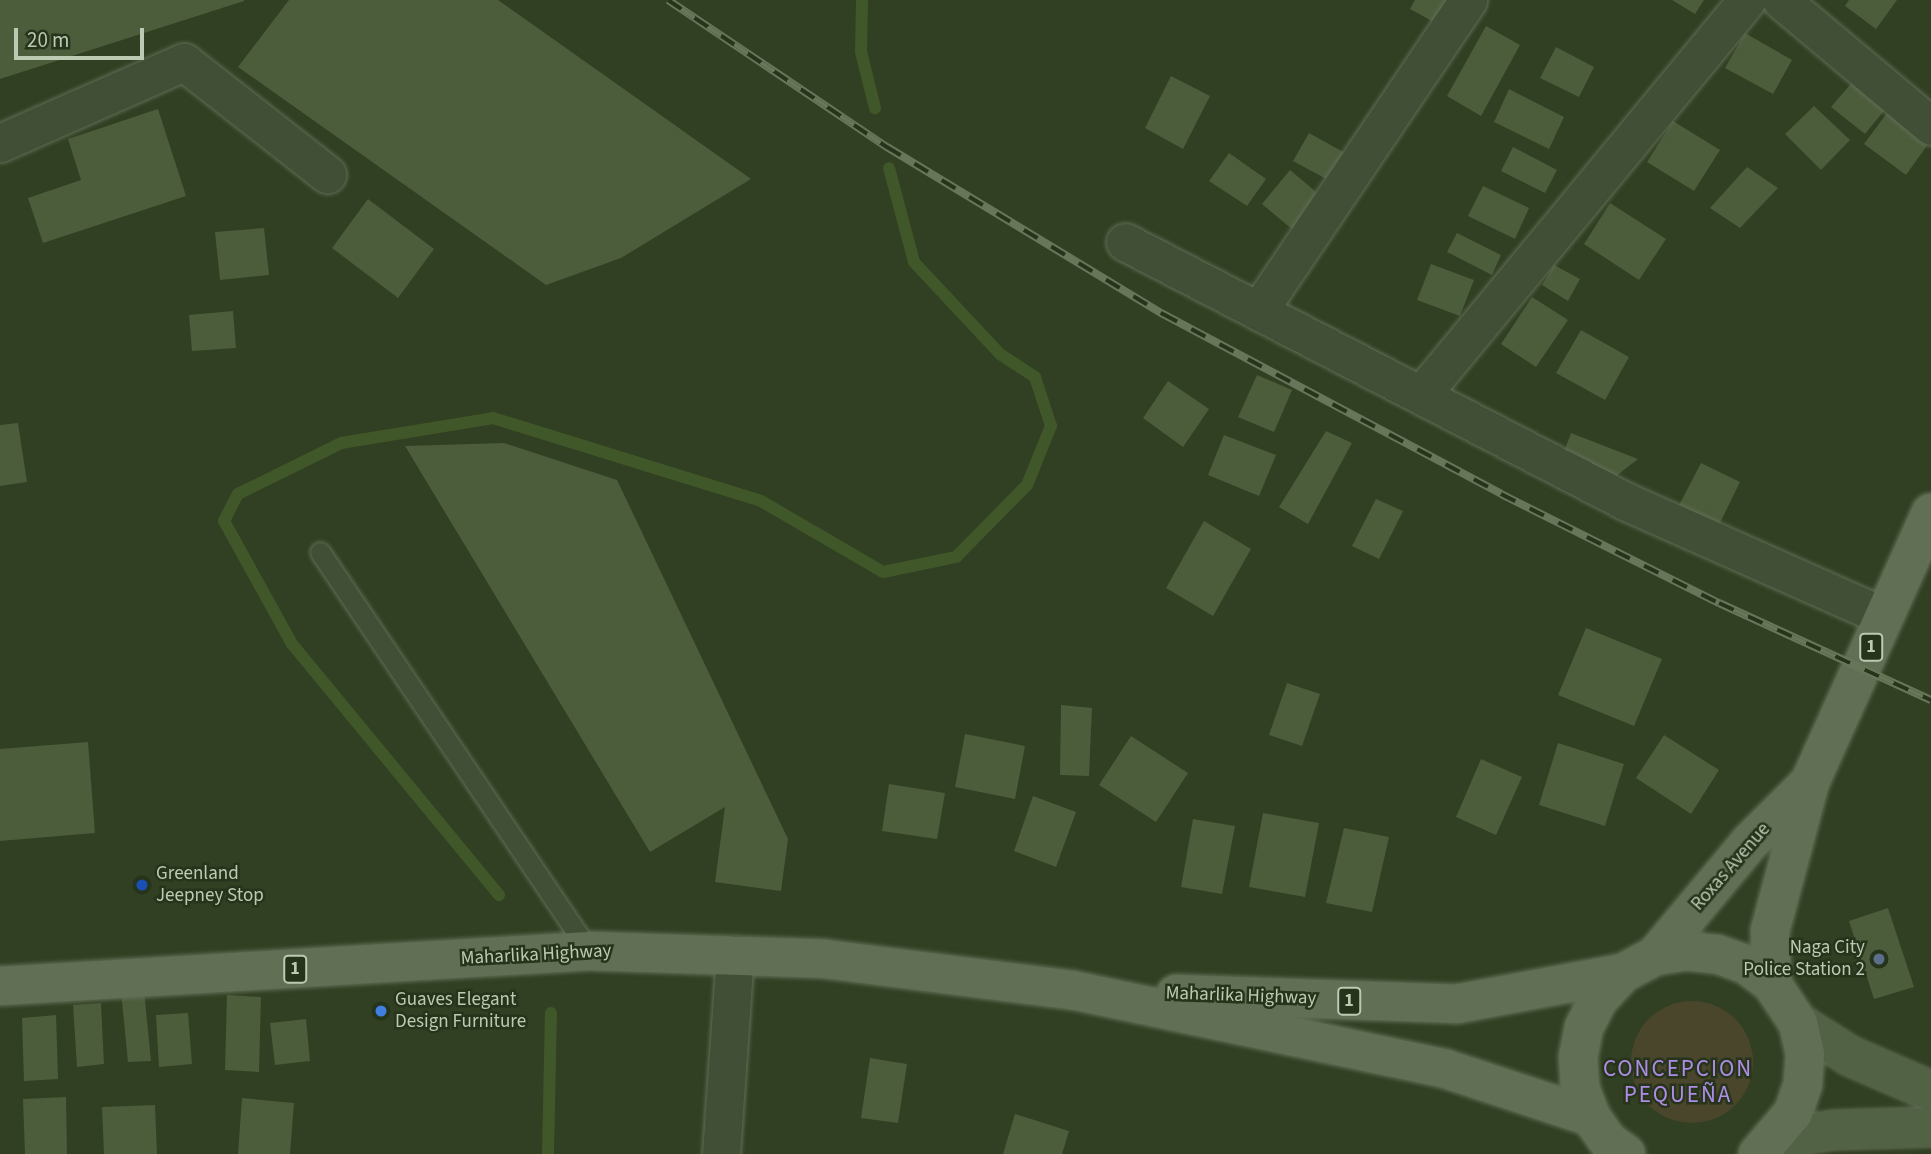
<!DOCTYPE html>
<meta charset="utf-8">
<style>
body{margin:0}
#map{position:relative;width:1931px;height:1154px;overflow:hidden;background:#313f22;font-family:"Source Sans 3",sans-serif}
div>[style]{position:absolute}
.green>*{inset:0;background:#4a462c}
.round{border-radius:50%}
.stream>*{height:12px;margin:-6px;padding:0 6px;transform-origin:6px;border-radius:6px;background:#405829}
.building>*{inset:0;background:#4c5d3b}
.roads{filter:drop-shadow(0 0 2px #606d55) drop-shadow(0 0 2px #606d55)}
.service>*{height:19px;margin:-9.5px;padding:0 9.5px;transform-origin:9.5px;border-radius:9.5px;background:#424f37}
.minor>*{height:37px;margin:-18.5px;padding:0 18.5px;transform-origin:18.5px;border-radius:18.5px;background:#424f37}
.secondary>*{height:38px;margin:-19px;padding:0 19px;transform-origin:19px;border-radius:19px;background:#526244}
.primary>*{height:38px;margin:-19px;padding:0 19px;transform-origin:19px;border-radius:19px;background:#616f54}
.rail>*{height:8px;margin-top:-4px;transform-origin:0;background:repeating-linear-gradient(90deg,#27341c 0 16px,#677658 0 32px);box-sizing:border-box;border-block:2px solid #677658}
.dots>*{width:19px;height:19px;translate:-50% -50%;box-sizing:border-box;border:4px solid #27341c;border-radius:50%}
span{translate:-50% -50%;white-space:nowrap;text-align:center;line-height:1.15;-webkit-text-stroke:5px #27341c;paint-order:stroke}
.shield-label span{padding:2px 5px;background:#27341c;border:2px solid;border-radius:5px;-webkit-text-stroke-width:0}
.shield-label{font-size:18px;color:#bdcab3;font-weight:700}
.street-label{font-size:19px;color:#bdcab3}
.poi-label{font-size:19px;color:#bdcab3}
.left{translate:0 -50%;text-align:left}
.right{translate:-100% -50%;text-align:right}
.quarter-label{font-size:23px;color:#ae8de6;letter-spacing:2px}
.scale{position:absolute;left:14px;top:28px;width:130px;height:32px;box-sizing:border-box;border:4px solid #bdcab3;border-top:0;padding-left:9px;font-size:21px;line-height:24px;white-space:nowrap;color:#bdcab3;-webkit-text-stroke:5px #27341c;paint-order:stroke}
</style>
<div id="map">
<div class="green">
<i class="round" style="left:1631px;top:1001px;width:122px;height:122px"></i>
</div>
<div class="stream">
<i style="left:862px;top:0;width:52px;rotate:91.1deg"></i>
<i style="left:861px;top:52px;width:58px;rotate:76deg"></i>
<i style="left:499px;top:895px;width:325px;rotate:-129.5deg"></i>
<i style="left:292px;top:644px;width:141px;rotate:-118.9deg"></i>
<i style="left:224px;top:521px;width:30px;rotate:-63deg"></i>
<i style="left:238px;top:494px;width:115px;rotate:-26.3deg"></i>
<i style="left:341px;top:443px;width:154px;rotate:-9.3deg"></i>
<i style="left:493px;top:418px;width:281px;rotate:17.2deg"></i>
<i style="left:761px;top:501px;width:141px;rotate:30.2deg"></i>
<i style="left:883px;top:572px;width:75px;rotate:-11.6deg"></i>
<i style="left:956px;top:557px;width:101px;rotate:-45.4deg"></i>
<i style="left:1027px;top:485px;width:64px;rotate:-67.9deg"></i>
<i style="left:1051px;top:426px;width:52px;rotate:-108.1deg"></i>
<i style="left:1035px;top:377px;width:42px;rotate:-146.7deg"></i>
<i style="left:1000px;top:354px;width:126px;rotate:-133.1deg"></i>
<i style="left:914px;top:262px;width:97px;rotate:-104.9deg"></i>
<i style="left:548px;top:1154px;width:141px;rotate:-88.8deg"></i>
</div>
<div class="building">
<i style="clip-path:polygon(0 0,244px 0,244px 1px,0 79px)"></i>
<i style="clip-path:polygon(289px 0,498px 0,751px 179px,621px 258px,546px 285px,238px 67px)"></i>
<i style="clip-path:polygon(1415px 0,1458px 0,1443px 27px,1410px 9px)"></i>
<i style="clip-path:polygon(1672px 0,1704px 0,1695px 14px)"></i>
<i style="clip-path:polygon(1849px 0,1897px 0,1876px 29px,1845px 6px)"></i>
<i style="clip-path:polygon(1486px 26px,1520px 45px,1481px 116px,1447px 96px)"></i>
<i style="clip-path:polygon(1745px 33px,1792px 60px,1773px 94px,1725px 68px)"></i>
<i style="clip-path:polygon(1556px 47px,1594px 67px,1579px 97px,1540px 78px)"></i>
<i style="clip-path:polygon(1171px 76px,1210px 96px,1183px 149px,1145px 128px)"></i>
<i style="clip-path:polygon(1855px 79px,1888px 106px,1865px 134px,1831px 107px)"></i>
<i style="clip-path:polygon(1509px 89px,1564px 117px,1549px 149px,1494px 122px)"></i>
<i style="clip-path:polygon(1893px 105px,1931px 140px,1906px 175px,1864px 144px)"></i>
<i style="clip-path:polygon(1814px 106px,1850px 140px,1821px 170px,1785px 134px)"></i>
<i style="clip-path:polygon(158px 109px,186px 196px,43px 243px,28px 198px,81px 180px,68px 139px)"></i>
<i style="clip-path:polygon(1673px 121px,1720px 150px,1694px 191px,1647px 162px)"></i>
<i style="clip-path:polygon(1309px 133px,1345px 153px,1330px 181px,1293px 161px)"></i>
<i style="clip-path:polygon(1513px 147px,1557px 170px,1545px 193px,1501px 171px)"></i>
<i style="clip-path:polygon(1229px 153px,1266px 179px,1247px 206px,1209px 181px)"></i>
<i style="clip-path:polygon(1747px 167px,1778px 188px,1740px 228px,1710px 208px)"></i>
<i style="clip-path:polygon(1290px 170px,1321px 196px,1293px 230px,1262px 204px)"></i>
<i style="clip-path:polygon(1483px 186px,1529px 208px,1515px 239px,1468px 216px)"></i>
<i style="clip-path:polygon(368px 199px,434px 249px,398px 298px,332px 248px)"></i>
<i style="clip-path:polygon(1610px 203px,1666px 239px,1639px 280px,1584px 244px)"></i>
<i style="clip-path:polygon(264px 228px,269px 275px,220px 280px,215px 232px)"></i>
<i style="clip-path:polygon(1457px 233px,1501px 255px,1492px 275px,1447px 252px)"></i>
<i style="clip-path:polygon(1431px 264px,1474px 280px,1460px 316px,1417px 300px)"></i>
<i style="clip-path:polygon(1554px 265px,1580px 279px,1568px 301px,1542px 285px)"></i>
<i style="clip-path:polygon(1532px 297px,1568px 320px,1536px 367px,1501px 344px)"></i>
<i style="clip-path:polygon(233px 311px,236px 348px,192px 351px,189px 315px)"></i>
<i style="clip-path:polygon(1581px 330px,1629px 357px,1605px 400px,1556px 373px)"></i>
<i style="clip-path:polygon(1257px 375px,1292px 390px,1274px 432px,1238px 417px)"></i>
<i style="clip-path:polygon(1168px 381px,1209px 409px,1183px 447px,1143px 418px)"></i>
<i style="clip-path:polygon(18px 423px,27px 482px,0 486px,0 425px)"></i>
<i style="clip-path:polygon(1326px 431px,1352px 443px,1308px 524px,1279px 507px)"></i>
<i style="clip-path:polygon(1571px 433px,1638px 459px,1611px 480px,1561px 459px)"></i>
<i style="clip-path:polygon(1224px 435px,1276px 455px,1259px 496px,1208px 475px)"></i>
<i style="clip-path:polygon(504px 443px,617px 480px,788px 839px,781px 891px,715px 882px,725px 807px,650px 852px,405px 446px)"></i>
<i style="clip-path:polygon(1701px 463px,1740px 482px,1716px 531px,1676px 511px)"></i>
<i style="clip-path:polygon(1376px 499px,1403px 511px,1379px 559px,1352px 546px)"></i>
<i style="clip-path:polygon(1204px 521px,1251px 549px,1213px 616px,1166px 588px)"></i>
<i style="clip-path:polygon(1586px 628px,1662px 659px,1634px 726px,1558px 695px)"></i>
<i style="clip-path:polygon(1287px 683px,1320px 694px,1302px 746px,1269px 735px)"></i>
<i style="clip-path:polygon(1061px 705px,1092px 708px,1089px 776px,1060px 775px)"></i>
<i style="clip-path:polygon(965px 734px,1025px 746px,1015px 799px,955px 787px)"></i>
<i style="clip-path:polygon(1664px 735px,1719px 770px,1691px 814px,1636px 778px)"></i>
<i style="clip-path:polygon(1131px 736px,1188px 773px,1156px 822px,1099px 785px)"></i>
<i style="clip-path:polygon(88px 742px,95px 833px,0 841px,0 749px)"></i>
<i style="clip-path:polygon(1558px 743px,1624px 764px,1605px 826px,1539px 805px)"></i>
<i style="clip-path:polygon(1481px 759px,1522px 777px,1496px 835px,1456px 817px)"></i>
<i style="clip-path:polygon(889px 784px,945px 793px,937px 839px,882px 831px)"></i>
<i style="clip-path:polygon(1033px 796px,1076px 812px,1056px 867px,1014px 851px)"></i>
<i style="clip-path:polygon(1263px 813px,1319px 823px,1305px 897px,1249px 887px)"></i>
<i style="clip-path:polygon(1193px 819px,1235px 826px,1222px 894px,1181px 887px)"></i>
<i style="clip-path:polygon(1344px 828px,1389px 837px,1372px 912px,1326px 903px)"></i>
<i style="clip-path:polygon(1888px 908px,1914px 987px,1874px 999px,1849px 921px)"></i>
<i style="clip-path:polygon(144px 990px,151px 1061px,128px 1062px,121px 992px)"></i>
<i style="clip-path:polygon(227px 995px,261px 997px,259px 1072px,225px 1070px)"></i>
<i style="clip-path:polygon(101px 1003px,104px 1064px,77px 1067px,73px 1005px)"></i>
<i style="clip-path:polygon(188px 1013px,192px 1064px,159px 1067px,156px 1015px)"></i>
<i style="clip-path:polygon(56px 1015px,58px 1079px,24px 1081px,22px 1018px)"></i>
<i style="clip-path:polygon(306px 1019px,310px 1061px,275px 1065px,270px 1023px)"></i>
<i style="clip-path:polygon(870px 1058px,907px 1064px,898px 1123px,861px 1118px)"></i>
<i style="clip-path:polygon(66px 1097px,67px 1154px,25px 1154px,23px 1099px)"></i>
<i style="clip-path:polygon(242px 1098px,294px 1103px,290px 1154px,238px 1154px)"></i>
<i style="clip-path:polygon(155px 1105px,157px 1154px,104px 1154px,102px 1107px)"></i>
<i style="clip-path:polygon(1015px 1114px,1069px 1131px,1062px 1154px,1003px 1154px)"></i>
</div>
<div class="roads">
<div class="service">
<i style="left:320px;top:552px;width:481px;rotate:56deg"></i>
</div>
<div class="minor">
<i style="left:1781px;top:0;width:196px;rotate:40deg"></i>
<i style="left:0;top:143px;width:201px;rotate:-23.8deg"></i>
<i style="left:184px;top:62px;width:182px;rotate:38.1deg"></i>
<i style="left:1125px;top:242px;width:565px;rotate:27.38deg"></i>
<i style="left:1627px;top:502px;width:280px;rotate:24deg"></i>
<i style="left:1259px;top:310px;width:374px;rotate:-56deg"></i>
<i style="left:1421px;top:395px;width:512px;rotate:-50.47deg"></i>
<i style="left:721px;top:1154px;width:200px;rotate:-86deg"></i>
</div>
<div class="secondary">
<i style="left:1798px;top:1023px;width:62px;rotate:32.4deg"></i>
<i style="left:1850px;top:1056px;width:88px;rotate:23.4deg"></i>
<i style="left:1775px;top:1139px;width:60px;rotate:-8.7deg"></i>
<i style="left:1834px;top:1130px;width:97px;rotate:-1.8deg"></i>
</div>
<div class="primary">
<i style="left:1655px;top:956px;width:147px;rotate:-50.2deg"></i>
<i style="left:1749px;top:843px;width:85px;rotate:-45deg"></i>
<i style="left:1623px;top:973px;width:37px;rotate:133deg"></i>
<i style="left:1598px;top:1000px;width:30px;rotate:117deg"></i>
<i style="left:1584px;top:1027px;width:31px;rotate:101deg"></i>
<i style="left:1578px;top:1057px;width:31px;rotate:86deg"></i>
<i style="left:1580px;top:1088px;width:31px;rotate:69deg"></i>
<i style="left:1591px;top:1117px;width:29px;rotate:55deg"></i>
<i style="left:1608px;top:1141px;width:22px;rotate:36deg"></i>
<i style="left:1772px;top:984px;width:53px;rotate:-92.2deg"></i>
<i style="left:1770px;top:931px;width:154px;rotate:-75deg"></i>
<i style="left:1810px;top:782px;width:295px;rotate:-65.8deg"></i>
<i style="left:0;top:986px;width:590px;rotate:-3.4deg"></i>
<i style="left:589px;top:951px;width:236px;rotate:1.9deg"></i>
<i style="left:825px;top:959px;width:249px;rotate:7.2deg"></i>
<i style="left:1072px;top:990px;width:382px;rotate:11.9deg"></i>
<i style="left:1446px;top:1069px;width:153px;rotate:18.3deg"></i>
<i style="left:1176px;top:994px;width:280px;rotate:2deg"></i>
<i style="left:1456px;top:1004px;width:170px;rotate:-10.5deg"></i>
<i style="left:1623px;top:973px;width:36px;rotate:-28deg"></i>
<i style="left:1655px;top:956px;width:31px;rotate:-9deg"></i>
<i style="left:1686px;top:951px;width:31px;rotate:6deg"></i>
<i style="left:1717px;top:954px;width:32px;rotate:20deg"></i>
<i style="left:1747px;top:965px;width:31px;rotate:37deg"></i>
<i style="left:1772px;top:984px;width:47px;rotate:56.3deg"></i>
<i style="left:1798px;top:1023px;width:32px;rotate:77deg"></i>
<i style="left:1805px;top:1054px;width:30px;rotate:94deg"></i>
<i style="left:1803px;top:1084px;width:31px;rotate:109deg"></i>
<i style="left:1793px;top:1113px;width:54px;rotate:130.5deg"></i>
</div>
</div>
<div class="rail">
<i style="left:668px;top:0;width:264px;rotate:33.9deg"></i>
<i style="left:887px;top:147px;width:323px;rotate:31.2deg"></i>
<i style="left:1163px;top:314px;width:383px;rotate:28deg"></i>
<i style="left:1501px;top:494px;width:244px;rotate:26.6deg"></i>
<i style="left:1719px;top:603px;width:233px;rotate:24.6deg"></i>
</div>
<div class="dots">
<i style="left:142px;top:885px;background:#1a4fb4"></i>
<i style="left:1879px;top:959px;background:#5c6f8a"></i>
<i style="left:381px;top:1011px;background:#3f7fe0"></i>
</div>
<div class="shield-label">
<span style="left:1871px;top:647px">1</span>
<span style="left:295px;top:969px">1</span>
<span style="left:1349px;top:1001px">1</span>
</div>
<div class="street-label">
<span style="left:1731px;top:867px;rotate:-49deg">Roxas Avenue</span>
<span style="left:536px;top:955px;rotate:-3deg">Maharlika Highway</span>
<span style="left:1241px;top:996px;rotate:2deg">Maharlika Highway</span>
</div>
<div class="poi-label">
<span class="left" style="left:156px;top:885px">Greenland<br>Jeepney Stop</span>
<span class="right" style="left:1865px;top:959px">Naga City<br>Police Station 2</span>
<span class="left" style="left:395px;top:1011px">Guaves Elegant<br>Design Furniture</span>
</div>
<div class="quarter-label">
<span style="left:1678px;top:1082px">CONCEPCION<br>PEQUEÑA</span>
</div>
<div class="scale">20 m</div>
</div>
